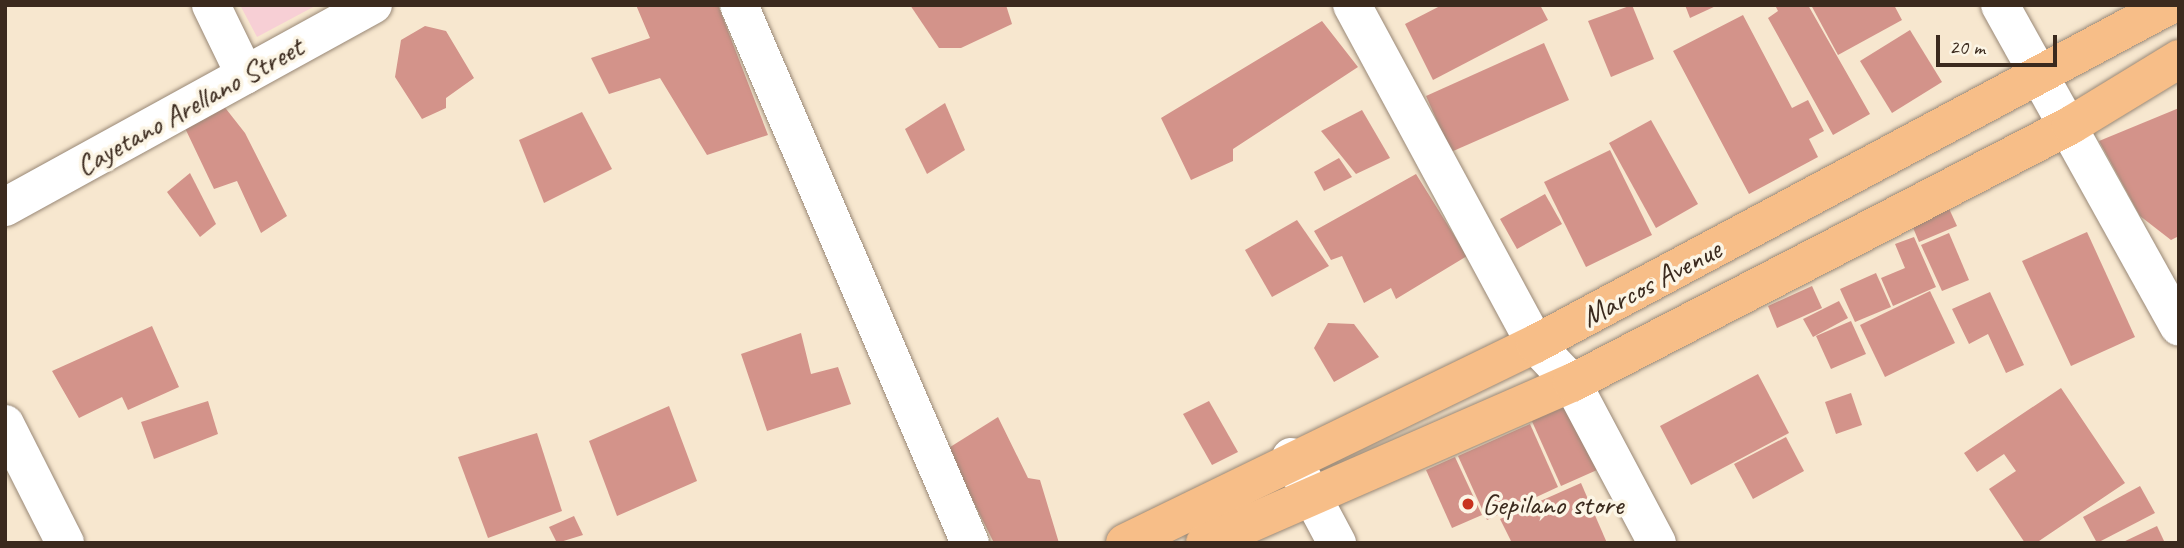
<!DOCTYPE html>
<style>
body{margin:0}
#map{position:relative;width:2184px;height:548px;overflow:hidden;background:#f7e7cf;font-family:Caveat,sans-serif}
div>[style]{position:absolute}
.built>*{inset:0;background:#f7cfd5}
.building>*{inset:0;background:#d3938a}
.roads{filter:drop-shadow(0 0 2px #998876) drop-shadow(0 0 2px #998876)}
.minor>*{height:38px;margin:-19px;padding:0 19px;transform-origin:19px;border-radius:19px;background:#fff}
.major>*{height:38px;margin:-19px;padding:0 19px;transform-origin:19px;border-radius:19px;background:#f7be88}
.dots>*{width:19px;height:19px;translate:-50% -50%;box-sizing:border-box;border:4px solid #fcf5e5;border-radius:50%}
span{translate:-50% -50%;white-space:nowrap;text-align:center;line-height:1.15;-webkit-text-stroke:7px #fcf5e5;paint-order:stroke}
.street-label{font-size:30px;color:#3b2a1e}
.poi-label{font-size:30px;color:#3b2a1e}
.left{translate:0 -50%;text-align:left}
.frame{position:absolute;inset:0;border:7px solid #3b2a1e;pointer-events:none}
.scale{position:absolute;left:1936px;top:35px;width:121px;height:32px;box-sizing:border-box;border:4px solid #3b2a1e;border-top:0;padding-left:9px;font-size:21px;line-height:24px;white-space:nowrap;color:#3b2a1e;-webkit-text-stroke:5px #fcf5e5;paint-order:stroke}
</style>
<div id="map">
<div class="built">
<i style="clip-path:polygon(240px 5px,317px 5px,257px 37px)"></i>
</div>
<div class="building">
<i style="clip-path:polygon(636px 5px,718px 5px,768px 135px,707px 155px,660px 78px,609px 94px,591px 58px,650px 38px)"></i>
<i style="clip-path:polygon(910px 5px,1006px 5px,1012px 24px,961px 48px,939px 48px)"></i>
<i style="clip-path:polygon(1442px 5px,1540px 5px,1548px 20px,1433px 80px,1405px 24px)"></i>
<i style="clip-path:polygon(1632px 5px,1654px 59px,1611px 77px,1588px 21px)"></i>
<i style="clip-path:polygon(1685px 5px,1718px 5px,1690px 18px)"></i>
<i style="clip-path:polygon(1775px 5px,1808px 5px,1870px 114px,1833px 135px,1768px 18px,1778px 11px)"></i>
<i style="clip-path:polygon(1811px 5px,1894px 5px,1902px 20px,1838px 55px)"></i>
<i style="clip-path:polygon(1743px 15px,1792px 108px,1808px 100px,1824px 131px,1809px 139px,1818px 157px,1749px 194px,1673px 51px)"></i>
<i style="clip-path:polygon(1322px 21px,1358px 67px,1233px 149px,1233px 161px,1191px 180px,1161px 118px)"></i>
<i style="clip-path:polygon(425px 26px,446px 31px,474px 78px,446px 98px,446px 108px,422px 119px,395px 77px,401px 40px)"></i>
<i style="clip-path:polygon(1910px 30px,1942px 82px,1892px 113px,1860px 61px)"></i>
<i style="clip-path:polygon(1544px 43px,1569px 100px,1451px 152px,1426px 96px)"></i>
<i style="clip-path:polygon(945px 103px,965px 150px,927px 174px,905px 129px)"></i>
<i style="clip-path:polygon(223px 105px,245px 133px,287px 216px,261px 233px,237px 181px,214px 189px,184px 126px)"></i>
<i style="clip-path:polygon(2179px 108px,2179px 236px,2171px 240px,2140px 216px,2099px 141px)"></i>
<i style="clip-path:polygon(1362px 110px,1390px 158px,1356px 174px,1321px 131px)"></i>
<i style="clip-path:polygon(582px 112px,612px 169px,544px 203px,519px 140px)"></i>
<i style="clip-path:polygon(1651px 120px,1698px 204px,1656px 228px,1609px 143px)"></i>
<i style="clip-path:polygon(1610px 150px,1652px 235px,1586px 267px,1544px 182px)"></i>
<i style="clip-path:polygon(1339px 158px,1352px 177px,1324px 191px,1314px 172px)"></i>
<i style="clip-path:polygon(190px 173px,216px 224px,200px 237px,167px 192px)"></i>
<i style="clip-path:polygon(1416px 174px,1467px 256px,1396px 299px,1391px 288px,1364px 303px,1342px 256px,1331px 260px,1314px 231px)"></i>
<i style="clip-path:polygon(1545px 194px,1562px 224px,1517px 249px,1500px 219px)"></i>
<i style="clip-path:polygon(1946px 202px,1957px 226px,1919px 242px,1909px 218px)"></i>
<i style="clip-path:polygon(1297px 220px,1329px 266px,1272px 297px,1245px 250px)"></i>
<i style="clip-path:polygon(2087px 232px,2135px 337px,2071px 366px,2022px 261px)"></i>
<i style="clip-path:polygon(1949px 233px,1969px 280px,1942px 291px,1921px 245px)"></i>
<i style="clip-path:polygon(1914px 237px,1936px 287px,1893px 306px,1881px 278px,1905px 268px,1895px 244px)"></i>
<i style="clip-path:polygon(1876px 273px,1891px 307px,1855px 322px,1840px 289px)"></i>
<i style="clip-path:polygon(1812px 286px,1822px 308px,1777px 328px,1768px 306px)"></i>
<i style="clip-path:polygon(1930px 291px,1955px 343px,1885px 377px,1860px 325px)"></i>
<i style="clip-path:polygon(1990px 292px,2024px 365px,2006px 373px,1988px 334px,1969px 344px,1952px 309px)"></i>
<i style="clip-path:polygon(1839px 301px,1848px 318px,1813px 337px,1803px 319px)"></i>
<i style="clip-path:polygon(1851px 321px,1866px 354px,1831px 369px,1816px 336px)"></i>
<i style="clip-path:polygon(1328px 323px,1354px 324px,1379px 357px,1334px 382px,1314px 348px)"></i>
<i style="clip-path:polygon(152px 326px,179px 387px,128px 410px,122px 397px,79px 418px,52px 371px)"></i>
<i style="clip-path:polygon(801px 333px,811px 374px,838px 367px,851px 404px,767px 431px,741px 354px)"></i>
<i style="clip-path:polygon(1758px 374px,1789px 433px,1691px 485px,1660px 426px)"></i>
<i style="clip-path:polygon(2061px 388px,2125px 483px,2036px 543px,2025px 543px,1989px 489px,2016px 471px,2004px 454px,1977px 472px,1964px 453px)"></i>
<i style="clip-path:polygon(1562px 392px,1597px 470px,1561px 486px,1526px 408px)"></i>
<i style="clip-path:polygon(1851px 393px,1862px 425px,1836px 434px,1825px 402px)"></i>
<i style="clip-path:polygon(208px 401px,218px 434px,154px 459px,141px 422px)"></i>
<i style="clip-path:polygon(1209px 401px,1238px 452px,1212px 465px,1183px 414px)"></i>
<i style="clip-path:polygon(669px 406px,697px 481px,617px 516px,589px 441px)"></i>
<i style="clip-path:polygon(998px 417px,1028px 478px,1040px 480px,1059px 543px,994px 543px,947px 449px)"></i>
<i style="clip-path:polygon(1530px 424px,1558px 487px,1487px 520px,1458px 456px)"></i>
<i style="clip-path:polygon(537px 433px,562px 511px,488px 538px,458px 457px)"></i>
<i style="clip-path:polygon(1786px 437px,1804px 471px,1753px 499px,1734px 464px)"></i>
<i style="clip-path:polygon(1455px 457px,1482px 515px,1452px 528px,1426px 470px)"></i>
<i style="clip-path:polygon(1581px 483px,1607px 543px,1512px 543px,1500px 519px)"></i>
<i style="clip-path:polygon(2140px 486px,2155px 513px,2097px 543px,2083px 517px)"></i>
<i style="clip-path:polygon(574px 516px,583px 535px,557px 543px,549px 527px)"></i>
<i style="clip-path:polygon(2157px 526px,2165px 543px,2121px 543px)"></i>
</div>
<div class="roads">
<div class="minor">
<i style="left:211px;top:5px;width:78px;rotate:64.1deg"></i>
<i style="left:739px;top:5px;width:585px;rotate:66.76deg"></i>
<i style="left:1352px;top:5px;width:385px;rotate:61.6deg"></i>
<i style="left:1535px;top:344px;width:54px;rotate:46.5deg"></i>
<i style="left:1572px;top:383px;width:181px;rotate:62deg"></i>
<i style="left:2000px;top:5px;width:368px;rotate:60.9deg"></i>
<i style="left:5px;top:207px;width:420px;rotate:-28.8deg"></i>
<i style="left:5px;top:424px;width:133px;rotate:63.2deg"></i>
<i style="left:1291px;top:457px;width:98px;rotate:61.9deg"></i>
</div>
<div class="major">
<i style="left:1125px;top:543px;width:456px;rotate:-25.9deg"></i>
<i style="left:1535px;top:344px;width:720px;rotate:-28.1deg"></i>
<i style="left:1205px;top:543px;width:400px;rotate:-23.6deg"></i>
<i style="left:1572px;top:383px;width:562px;rotate:-27.34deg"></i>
<i style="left:2071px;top:125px;width:127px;rotate:-31.4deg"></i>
</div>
</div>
<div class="dots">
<i style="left:1468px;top:504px;background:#c8321e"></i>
</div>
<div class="street-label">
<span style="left:189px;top:106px;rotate:-29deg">Cayetano Arellano Street</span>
<span style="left:1651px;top:283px;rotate:-28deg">Marcos Avenue</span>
</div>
<div class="poi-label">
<span class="left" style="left:1482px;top:504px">Gepilano store</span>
</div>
<div class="frame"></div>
<div class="scale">20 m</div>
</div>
